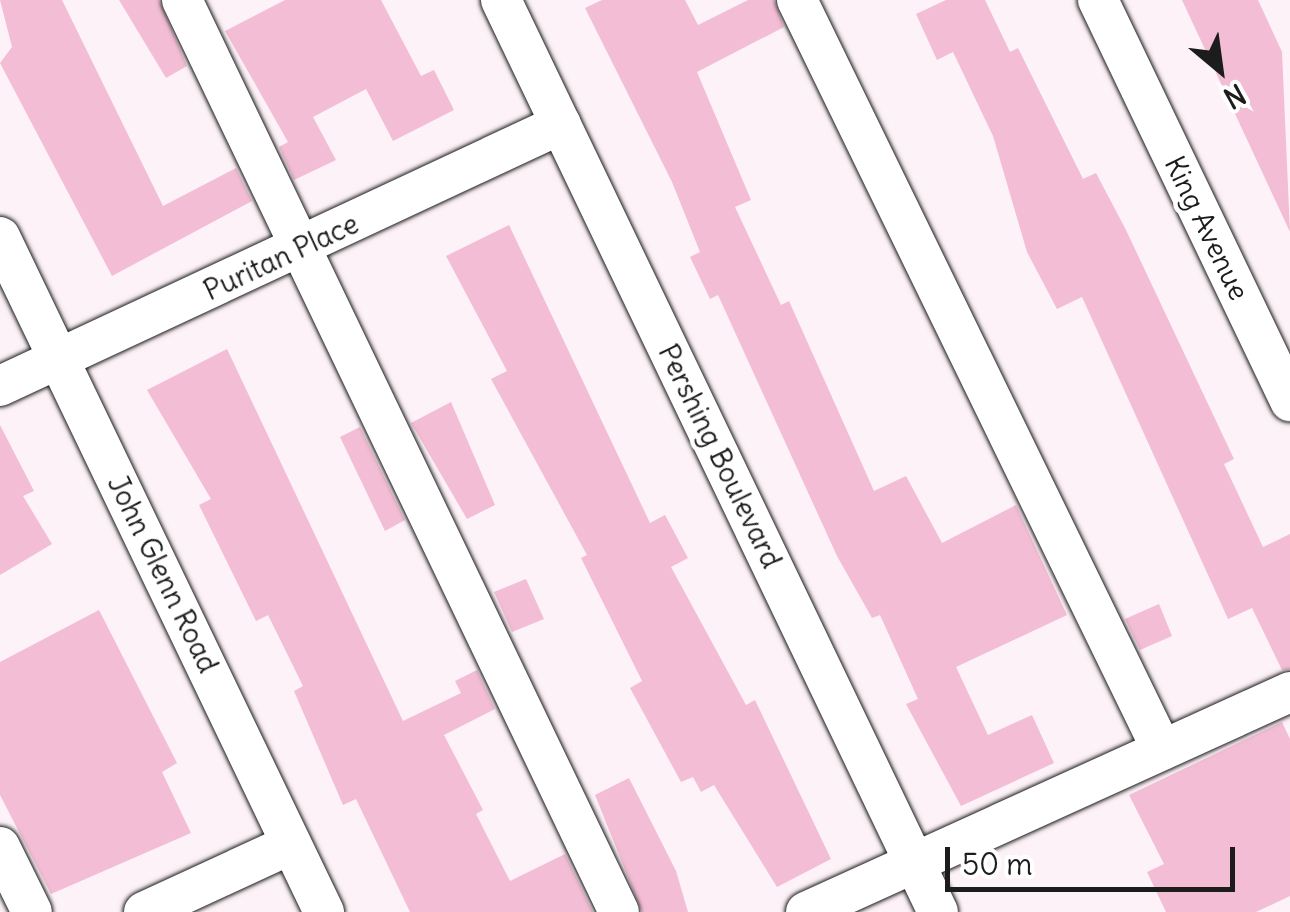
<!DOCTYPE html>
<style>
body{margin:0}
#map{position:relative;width:1290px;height:912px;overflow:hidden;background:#fdf2f7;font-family:Delius,sans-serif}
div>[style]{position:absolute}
.building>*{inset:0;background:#f3bdd5}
.roads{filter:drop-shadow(0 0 2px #1c1c1c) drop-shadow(0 0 2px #1c1c1c)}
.minor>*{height:40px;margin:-20px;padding:0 20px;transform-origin:20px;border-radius:20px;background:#fff}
span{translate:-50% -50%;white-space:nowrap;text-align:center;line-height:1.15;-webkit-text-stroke:9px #fff;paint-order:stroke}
.street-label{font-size:28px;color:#1c1c1c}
.north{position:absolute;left:1170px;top:20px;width:100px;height:100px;-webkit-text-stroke:8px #fff;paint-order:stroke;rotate:151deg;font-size:28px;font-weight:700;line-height:40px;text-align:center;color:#1c1c1c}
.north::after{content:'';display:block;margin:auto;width:35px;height:45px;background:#1c1c1c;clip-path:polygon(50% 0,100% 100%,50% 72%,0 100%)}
.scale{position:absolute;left:945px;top:847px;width:290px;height:45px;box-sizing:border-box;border:5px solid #1c1c1c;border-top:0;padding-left:12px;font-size:30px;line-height:35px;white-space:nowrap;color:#1c1c1c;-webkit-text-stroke:8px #fff;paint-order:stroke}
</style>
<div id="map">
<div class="building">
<i style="clip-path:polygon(0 0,62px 0,163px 206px,236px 168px,252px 201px,112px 276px,0 63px,12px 47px)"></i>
<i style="clip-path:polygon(119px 0,159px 0,187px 66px,166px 78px)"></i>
<i style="clip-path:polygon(285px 0,381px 0,421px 76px,434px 70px,454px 110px,393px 141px,366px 89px,313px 117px,336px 160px,294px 180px,279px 147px,288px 142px,225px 31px)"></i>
<i style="clip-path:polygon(602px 0,685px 0,698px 25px,748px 0,774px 0,784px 27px,697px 72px,751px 200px,735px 207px,781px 305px,789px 301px,874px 491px,906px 476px,942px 543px,1016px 505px,1067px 615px,956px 667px,988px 735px,1032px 715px,1054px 763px,961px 806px,906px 704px,918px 699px,880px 615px,872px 618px,837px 556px,718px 295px,710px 299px,690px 257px,700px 252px,672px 182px,585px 8px)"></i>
<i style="clip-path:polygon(946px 0,985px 0,1010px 52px,1018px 48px,1083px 179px,1096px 173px,1126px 230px,1234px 459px,1224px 464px,1263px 547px,1290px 534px,1290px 669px,1282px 670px,1252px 608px,1228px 619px,1082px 297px,1057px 309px,1027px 252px,993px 136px,953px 52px,937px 60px,916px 14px)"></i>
<i style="clip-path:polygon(1182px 0,1258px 0,1282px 52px,1290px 232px)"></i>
<i style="clip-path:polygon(509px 225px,650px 523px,665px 515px,688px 558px,671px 567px,746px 705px,755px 700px,831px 859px,777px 887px,714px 785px,701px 792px,693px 777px,681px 782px,630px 688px,642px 681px,581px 558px,587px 555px,491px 379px,507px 371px,446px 256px)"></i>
<i style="clip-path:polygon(227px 349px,403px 721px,461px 693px,455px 681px,477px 670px,495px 709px,444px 735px,483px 810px,476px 814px,510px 881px,565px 854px,593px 912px,410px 912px,356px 799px,343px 805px,294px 691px,303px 686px,268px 615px,256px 621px,199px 505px,211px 499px,147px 390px)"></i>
<i style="clip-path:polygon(451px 402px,495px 505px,467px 519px,411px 423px)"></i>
<i style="clip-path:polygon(0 425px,34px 491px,23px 496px,52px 544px,0 575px)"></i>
<i style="clip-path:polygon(360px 427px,405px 520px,385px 531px,340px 437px)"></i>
<i style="clip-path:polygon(526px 579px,544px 619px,512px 632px,494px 592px)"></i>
<i style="clip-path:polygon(1159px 604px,1172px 636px,1140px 650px,1125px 619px)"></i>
<i style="clip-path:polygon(99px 610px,177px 763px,162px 772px,191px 833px,51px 894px,0 795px,0 662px)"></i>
<i style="clip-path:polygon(1282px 722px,1290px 739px,1290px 896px,1256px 912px,1166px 912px,1147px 872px,1164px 864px,1129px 795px)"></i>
<i style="clip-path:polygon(629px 778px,676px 871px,688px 912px,642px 912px,595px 795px)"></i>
</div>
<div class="roads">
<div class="minor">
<i style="left:182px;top:0;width:1011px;rotate:64.4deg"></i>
<i style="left:501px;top:0;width:1011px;rotate:64.4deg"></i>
<i style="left:797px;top:0;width:834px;rotate:64.05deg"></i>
<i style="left:1098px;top:0;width:445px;rotate:64.4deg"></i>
<i style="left:0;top:237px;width:749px;rotate:64.36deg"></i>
<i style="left:0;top:386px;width:619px;rotate:-25.03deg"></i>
<i style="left:0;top:847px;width:72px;rotate:63.8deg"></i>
<i style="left:144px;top:912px;width:162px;rotate:-24.8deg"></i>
<i style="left:806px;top:912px;width:532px;rotate:-24.44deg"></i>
</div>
</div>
<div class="street-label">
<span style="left:1207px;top:228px;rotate:64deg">King Avenue</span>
<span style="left:281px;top:257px;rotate:-25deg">Puritan Place</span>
<span style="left:720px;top:456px;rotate:64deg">Pershing Boulevard</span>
<span style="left:163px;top:574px;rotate:64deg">John Glenn Road</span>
</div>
<div class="north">N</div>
<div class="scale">50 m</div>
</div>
